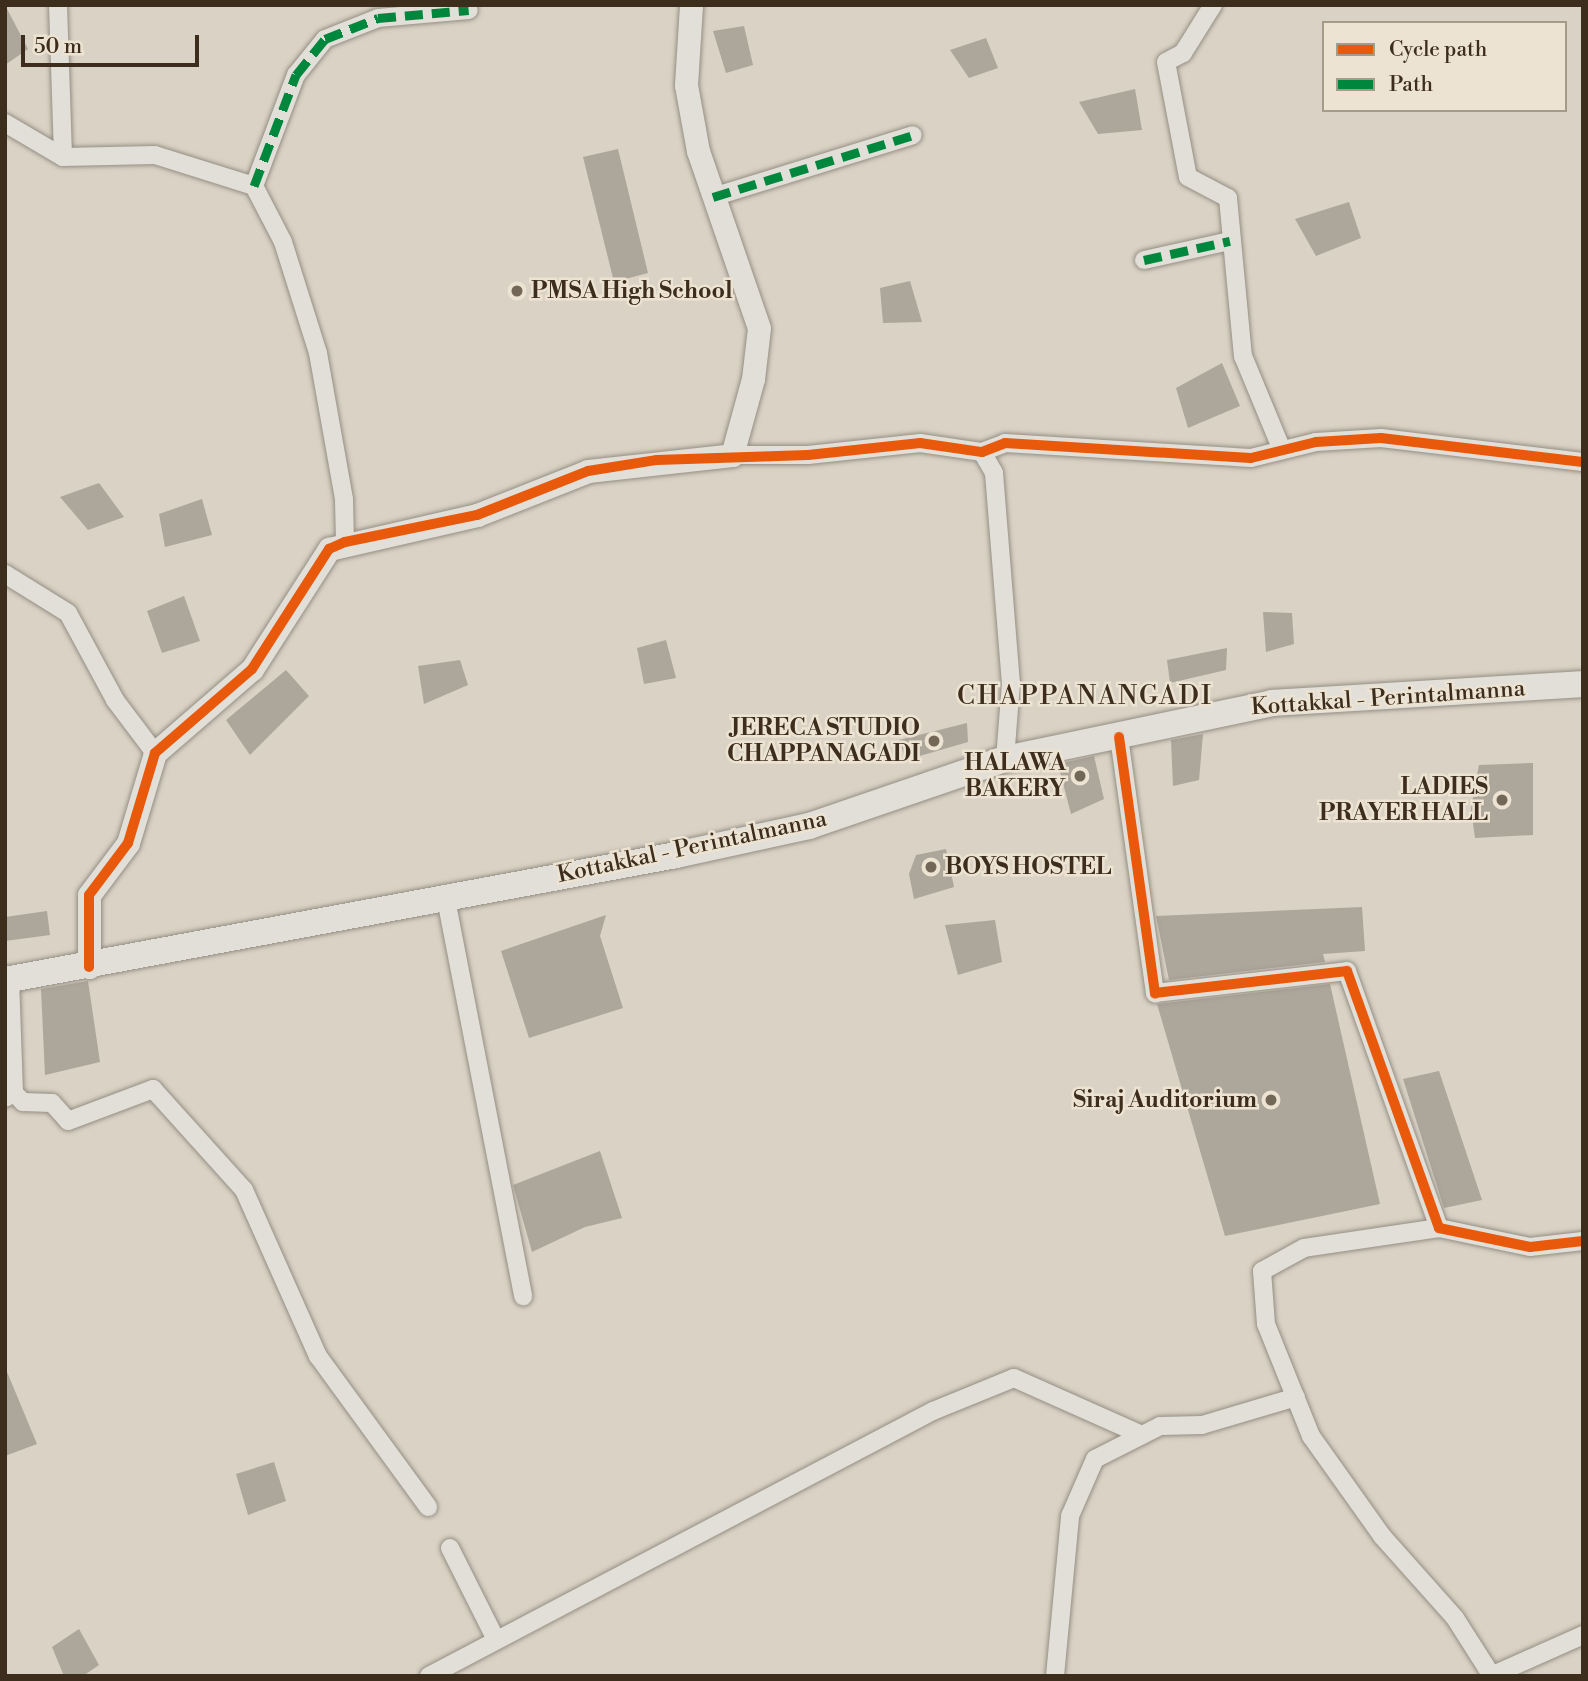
<!DOCTYPE html>
<style>
body{margin:0}
#map{position:relative;width:1588px;height:1681px;overflow:hidden;background:#dad2c4;font-family:"Libre Bodoni",serif}
div>[style]{position:absolute}
.building>*{inset:0;background:#aca69b}
.roads{filter:drop-shadow(0 0 2px #948e84) drop-shadow(0 0 2px #948e84)}
.minor>*{height:18px;margin:-9px;padding:0 9px;transform-origin:9px;border-radius:9px;background:#e2dfd8}
.tertiary>*{height:23px;margin:-11.5px;padding:0 11.5px;transform-origin:11.5px;border-radius:11.5px;background:#e2dfd8}
.secondary>*{height:26px;margin:-13px;padding:0 13px;transform-origin:13px;border-radius:13px;background:#e2dfd8}
.quiet>*{height:9px;margin-top:-4.5px;transform-origin:0;background:repeating-linear-gradient(90deg,#00873e 0 18px,transparent 0 27px)}
.cycleway>*{height:10px;margin:-5px;padding:0 5px;transform-origin:5px;border-radius:5px;background:#e8590c}
.dots>*{width:19px;height:19px;translate:-50% -50%;box-sizing:border-box;border:4px solid #ede3d2;border-radius:50%}
span{translate:-50% -50%;white-space:nowrap;text-align:center;line-height:1.15;-webkit-text-stroke:5px #ede3d2;paint-order:stroke}
.poi-label{font-size:23px;color:#3c2d1c;font-weight:700}
.left{translate:0 -50%;text-align:left}
.right{translate:-100% -50%;text-align:right}
.street-label{font-size:23px;color:#3c2d1c}
.quarter-label{font-size:26px;color:#3c2d1c;letter-spacing:2px}
.frame{position:absolute;inset:0;border:7px solid #3c2d1c;pointer-events:none}
.legend{position:absolute;left:1322px;top:21px;width:245px;height:91px;box-sizing:border-box;background:#ede3d2;border:2px solid #a69a89;margin:0;padding:9px 12px;list-style:none;font-size:21px;color:#3c2d1c}
.legend li{display:flex;align-items:center;gap:14px;height:35px}
.legend b{width:35px;border:2px solid #a69a89}
.scale{position:absolute;left:21px;top:35px;width:178px;height:32px;box-sizing:border-box;border:4px solid #3c2d1c;border-top:0;padding-left:9px;font-size:21px;line-height:24px;white-space:nowrap;color:#3c2d1c;-webkit-text-stroke:5px #ede3d2;paint-order:stroke}
</style>
<div id="map">
<div class="building">
<i style="clip-path:polygon(5px 5px,28px 49px,5px 65px)"></i>
<i style="clip-path:polygon(744px 26px,753px 65px,726px 73px,713px 31px)"></i>
<i style="clip-path:polygon(986px 38px,998px 68px,969px 78px,950px 50px)"></i>
<i style="clip-path:polygon(1135px 89px,1142px 130px,1098px 134px,1079px 102px)"></i>
<i style="clip-path:polygon(618px 149px,648px 273px,614px 282px,583px 157px)"></i>
<i style="clip-path:polygon(1349px 202px,1361px 238px,1316px 256px,1295px 219px)"></i>
<i style="clip-path:polygon(910px 281px,922px 322px,883px 323px,880px 288px)"></i>
<i style="clip-path:polygon(1222px 363px,1240px 406px,1188px 428px,1176px 388px)"></i>
<i style="clip-path:polygon(99px 483px,124px 517px,88px 530px,60px 497px)"></i>
<i style="clip-path:polygon(202px 499px,212px 535px,165px 547px,159px 514px)"></i>
<i style="clip-path:polygon(184px 596px,200px 641px,162px 653px,147px 611px)"></i>
<i style="clip-path:polygon(1263px 612px,1292px 613px,1294px 644px,1266px 652px)"></i>
<i style="clip-path:polygon(666px 640px,676px 678px,644px 684px,637px 648px)"></i>
<i style="clip-path:polygon(1227px 648px,1226px 670px,1170px 683px,1167px 660px)"></i>
<i style="clip-path:polygon(460px 660px,468px 685px,424px 704px,418px 666px)"></i>
<i style="clip-path:polygon(286px 670px,309px 696px,250px 755px,226px 720px)"></i>
<i style="clip-path:polygon(967px 723px,968px 742px,906px 760px,899px 740px)"></i>
<i style="clip-path:polygon(1203px 734px,1199px 780px,1173px 786px,1171px 740px)"></i>
<i style="clip-path:polygon(1094px 756px,1104px 799px,1071px 814px,1058px 764px)"></i>
<i style="clip-path:polygon(1533px 763px,1533px 835px,1475px 838px,1471px 809px,1479px 765px)"></i>
<i style="clip-path:polygon(946px 849px,954px 887px,914px 899px,909px 874px,916px 855px)"></i>
<i style="clip-path:polygon(1362px 907px,1365px 951px,1323px 954px,1325px 962px,1169px 980px,1156px 916px)"></i>
<i style="clip-path:polygon(47px 911px,50px 935px,5px 941px,5px 917px)"></i>
<i style="clip-path:polygon(606px 915px,600px 936px,623px 1008px,529px 1038px,501px 951px)"></i>
<i style="clip-path:polygon(995px 920px,1002px 962px,958px 975px,945px 925px)"></i>
<i style="clip-path:polygon(88px 981px,100px 1062px,45px 1075px,41px 989px)"></i>
<i style="clip-path:polygon(1330px 984px,1380px 1204px,1225px 1236px,1157px 1004px)"></i>
<i style="clip-path:polygon(1439px 1071px,1482px 1200px,1444px 1208px,1403px 1079px)"></i>
<i style="clip-path:polygon(600px 1151px,622px 1218px,585px 1227px,532px 1252px,513px 1185px)"></i>
<i style="clip-path:polygon(5px 1367px,37px 1444px,5px 1456px)"></i>
<i style="clip-path:polygon(274px 1462px,286px 1501px,248px 1515px,236px 1474px)"></i>
<i style="clip-path:polygon(79px 1629px,99px 1665px,83px 1676px,64px 1676px,52px 1647px)"></i>
</div>
<div class="roads">
<div class="minor">
<i style="left:58px;top:5px;width:152px;rotate:88.1deg"></i>
<i style="left:1213px;top:5px;width:57px;rotate:122deg"></i>
<i style="left:1183px;top:53px;width:19px;rotate:152deg"></i>
<i style="left:1166px;top:62px;width:117px;rotate:79.2deg"></i>
<i style="left:1188px;top:177px;width:45px;rotate:27.7deg"></i>
<i style="left:1228px;top:198px;width:159px;rotate:84.6deg"></i>
<i style="left:1243px;top:356px;width:102px;rotate:67.5deg"></i>
<i style="left:5px;top:123px;width:67px;rotate:30.4deg"></i>
<i style="left:63px;top:157px;width:92px;rotate:-1.2deg"></i>
<i style="left:155px;top:155px;width:104px;rotate:17.4deg"></i>
<i style="left:254px;top:186px;width:63px;rotate:62.6deg"></i>
<i style="left:283px;top:242px;width:116px;rotate:72.5deg"></i>
<i style="left:318px;top:353px;width:148px;rotate:79.9deg"></i>
<i style="left:344px;top:499px;width:43px;rotate:88.7deg"></i>
<i style="left:254px;top:186px;width:119px;rotate:-69.3deg"></i>
<i style="left:296px;top:75px;width:46px;rotate:-51.1deg"></i>
<i style="left:325px;top:39px;width:57px;rotate:-21.6deg"></i>
<i style="left:378px;top:18px;width:91px;rotate:-5deg"></i>
<i style="left:713px;top:197px;width:209px;rotate:-17.2deg"></i>
<i style="left:1144px;top:260px;width:88px;rotate:-12.5deg"></i>
<i style="left:982px;top:452px;width:24px;rotate:60deg"></i>
<i style="left:994px;top:473px;width:211px;rotate:85.4deg"></i>
<i style="left:1011px;top:683px;width:76px;rotate:94.5deg"></i>
<i style="left:732px;top:455px;width:76px"></i>
<i style="left:808px;top:455px;width:113px;rotate:-6.1deg"></i>
<i style="left:920px;top:443px;width:63px;rotate:8.3deg"></i>
<i style="left:982px;top:452px;width:25px;rotate:-21deg"></i>
<i style="left:1005px;top:443px;width:246px;rotate:3.5deg"></i>
<i style="left:1251px;top:458px;width:67px;rotate:-13.8deg"></i>
<i style="left:1316px;top:442px;width:65px;rotate:-3.5deg"></i>
<i style="left:1381px;top:438px;width:203px;rotate:6.8deg"></i>
<i style="left:5px;top:574px;width:74px;rotate:31.8deg"></i>
<i style="left:68px;top:613px;width:99px;rotate:61.6deg"></i>
<i style="left:115px;top:700px;width:66px;rotate:53deg"></i>
<i style="left:1119px;top:737px;width:259px;rotate:82deg"></i>
<i style="left:1155px;top:993px;width:193px;rotate:-6.5deg"></i>
<i style="left:1347px;top:971px;width:273px;rotate:70.3deg"></i>
<i style="left:1439px;top:1228px;width:93px;rotate:11.8deg"></i>
<i style="left:1530px;top:1247px;width:53px;rotate:-6.5deg"></i>
<i style="left:445px;top:894px;width:410px;rotate:79deg"></i>
<i style="left:14px;top:1093px;width:13px;rotate:45deg"></i>
<i style="left:23px;top:1102px;width:29px;rotate:2deg"></i>
<i style="left:52px;top:1103px;width:24px;rotate:48deg"></i>
<i style="left:68px;top:1121px;width:91px;rotate:-20.6deg"></i>
<i style="left:153px;top:1089px;width:136px;rotate:48deg"></i>
<i style="left:244px;top:1190px;width:182px;rotate:66deg"></i>
<i style="left:318px;top:1356px;width:187px;rotate:53.9deg"></i>
<i style="left:5px;top:1098px;width:10px;rotate:-29deg"></i>
<i style="left:14px;top:1093px;width:114px;rotate:-92deg"></i>
<i style="left:1439px;top:1228px;width:136px;rotate:171.6deg"></i>
<i style="left:1304px;top:1248px;width:48px;rotate:151.3deg"></i>
<i style="left:1262px;top:1271px;width:53px;rotate:85.7deg"></i>
<i style="left:1266px;top:1324px;width:121px;rotate:68.1deg"></i>
<i style="left:1311px;top:1436px;width:123px;rotate:54.6deg"></i>
<i style="left:1382px;top:1536px;width:110px;rotate:48.3deg"></i>
<i style="left:1455px;top:1618px;width:65px;rotate:57.5deg"></i>
<i style="left:450px;top:1548px;width:101px;rotate:63.4deg"></i>
<i style="left:429px;top:1676px;width:569px;rotate:-27.74deg"></i>
<i style="left:933px;top:1411px;width:87px;rotate:-22.2deg"></i>
<i style="left:1014px;top:1378px;width:140px;rotate:24deg"></i>
<i style="left:1055px;top:1676px;width:161px;rotate:-84.6deg"></i>
<i style="left:1070px;top:1516px;width:62px;rotate:-66.3deg"></i>
<i style="left:1095px;top:1459px;width:73px;rotate:-26.9deg"></i>
<i style="left:1160px;top:1426px;width:42px;rotate:-1.4deg"></i>
<i style="left:1202px;top:1425px;width:98px;rotate:-16.6deg"></i>
<i style="left:1491px;top:1676px;width:101px;rotate:-24deg"></i>
</div>
<div class="tertiary">
<i style="left:89px;top:967px;width:72px;rotate:-90deg"></i>
<i style="left:89px;top:895px;width:65px;rotate:-53.1deg"></i>
<i style="left:128px;top:843px;width:94px;rotate:-73.3deg"></i>
<i style="left:155px;top:753px;width:128px;rotate:-40.9deg"></i>
<i style="left:252px;top:669px;width:143px;rotate:-57.3deg"></i>
<i style="left:329px;top:549px;width:152px;rotate:-12.9deg"></i>
<i style="left:477px;top:515px;width:119px;rotate:-21.6deg"></i>
<i style="left:588px;top:471px;width:145px;rotate:-6.3deg"></i>
<i style="left:732px;top:455px;width:79px;rotate:-74.6deg"></i>
<i style="left:753px;top:379px;width:51px;rotate:-83.3deg"></i>
<i style="left:759px;top:328px;width:187px;rotate:-109deg"></i>
<i style="left:698px;top:151px;width:67px;rotate:-100.3deg"></i>
<i style="left:686px;top:85px;width:80px;rotate:-86.4deg"></i>
</div>
<div class="secondary">
<i style="left:5px;top:980px;width:683px;rotate:-10.55deg"></i>
<i style="left:676px;top:855px;width:136px;rotate:-12.3deg"></i>
<i style="left:809px;top:826px;width:207px;rotate:-18.9deg"></i>
<i style="left:1005px;top:759px;width:273px;rotate:-11.8deg"></i>
<i style="left:1272px;top:703px;width:312px;rotate:-3.5deg"></i>
</div>
</div>
<div class="quiet">
<i style="left:254px;top:186px;width:119px;rotate:-69.3deg"></i>
<i style="left:296px;top:75px;width:46px;rotate:-51.1deg"></i>
<i style="left:325px;top:39px;width:57px;rotate:-21.6deg"></i>
<i style="left:378px;top:18px;width:91px;rotate:-5deg"></i>
<i style="left:713px;top:197px;width:209px;rotate:-17.2deg"></i>
<i style="left:1144px;top:260px;width:88px;rotate:-12.5deg"></i>
</div>
<div class="cycleway">
<i style="left:1119px;top:737px;width:259px;rotate:82deg"></i>
<i style="left:1155px;top:993px;width:193px;rotate:-6.5deg"></i>
<i style="left:1347px;top:971px;width:273px;rotate:70.3deg"></i>
<i style="left:1439px;top:1228px;width:93px;rotate:11.8deg"></i>
<i style="left:1530px;top:1247px;width:53px;rotate:-6.5deg"></i>
<i style="left:89px;top:967px;width:72px;rotate:-90deg"></i>
<i style="left:89px;top:895px;width:65px;rotate:-53.1deg"></i>
<i style="left:128px;top:843px;width:94px;rotate:-73.3deg"></i>
<i style="left:155px;top:753px;width:128px;rotate:-40.9deg"></i>
<i style="left:252px;top:669px;width:143px;rotate:-57.3deg"></i>
<i style="left:329px;top:549px;width:17px;rotate:-24deg"></i>
<i style="left:345px;top:542px;width:135px;rotate:-11.6deg"></i>
<i style="left:477px;top:515px;width:119px;rotate:-21.6deg"></i>
<i style="left:588px;top:471px;width:70px;rotate:-9.1deg"></i>
<i style="left:657px;top:460px;width:151px;rotate:-1.9deg"></i>
<i style="left:808px;top:455px;width:113px;rotate:-6.1deg"></i>
<i style="left:920px;top:443px;width:63px;rotate:8.3deg"></i>
<i style="left:982px;top:452px;width:25px;rotate:-21deg"></i>
<i style="left:1005px;top:443px;width:246px;rotate:3.5deg"></i>
<i style="left:1251px;top:458px;width:67px;rotate:-13.8deg"></i>
<i style="left:1316px;top:442px;width:65px;rotate:-3.5deg"></i>
<i style="left:1381px;top:438px;width:203px;rotate:6.8deg"></i>
</div>
<div class="dots">
<i style="left:517px;top:291px;background:#736757"></i>
<i style="left:934px;top:741px;background:#736757"></i>
<i style="left:1080px;top:776px;background:#736757"></i>
<i style="left:1502px;top:800px;background:#736757"></i>
<i style="left:931px;top:867px;background:#736757"></i>
<i style="left:1271px;top:1100px;background:#736757"></i>
</div>
<div class="poi-label">
<span class="left" style="left:531px;top:291px">PMSA High School</span>
<span class="right" style="left:920px;top:741px">JERECA STUDIO<br>CHAPPANAGADI</span>
<span class="right" style="left:1066px;top:776px">HALAWA<br>BAKERY</span>
<span class="right" style="left:1488px;top:800px">LADIES<br>PRAYER HALL</span>
<span class="left" style="left:945px;top:867px">BOYS HOSTEL</span>
<span class="right" style="left:1257px;top:1100px">Siraj Auditorium</span>
</div>
<div class="street-label">
<span style="left:1388px;top:698px;rotate:-4deg">Kottakkal - Perintalmanna</span>
<span style="left:692px;top:847px;rotate:-12deg">Kottakkal - Perintalmanna</span>
</div>
<div class="quarter-label">
<span style="left:1085px;top:697px">CHAPPANANGADI</span>
</div>
<div class="frame"></div>
<ul class="legend">
<li><b style="height:9px;background:#e8590c"></b>Cycle path</li>
<li><b style="height:9px;background:#00873e"></b>Path</li>
</ul>
<div class="scale">50 m</div>
</div>
